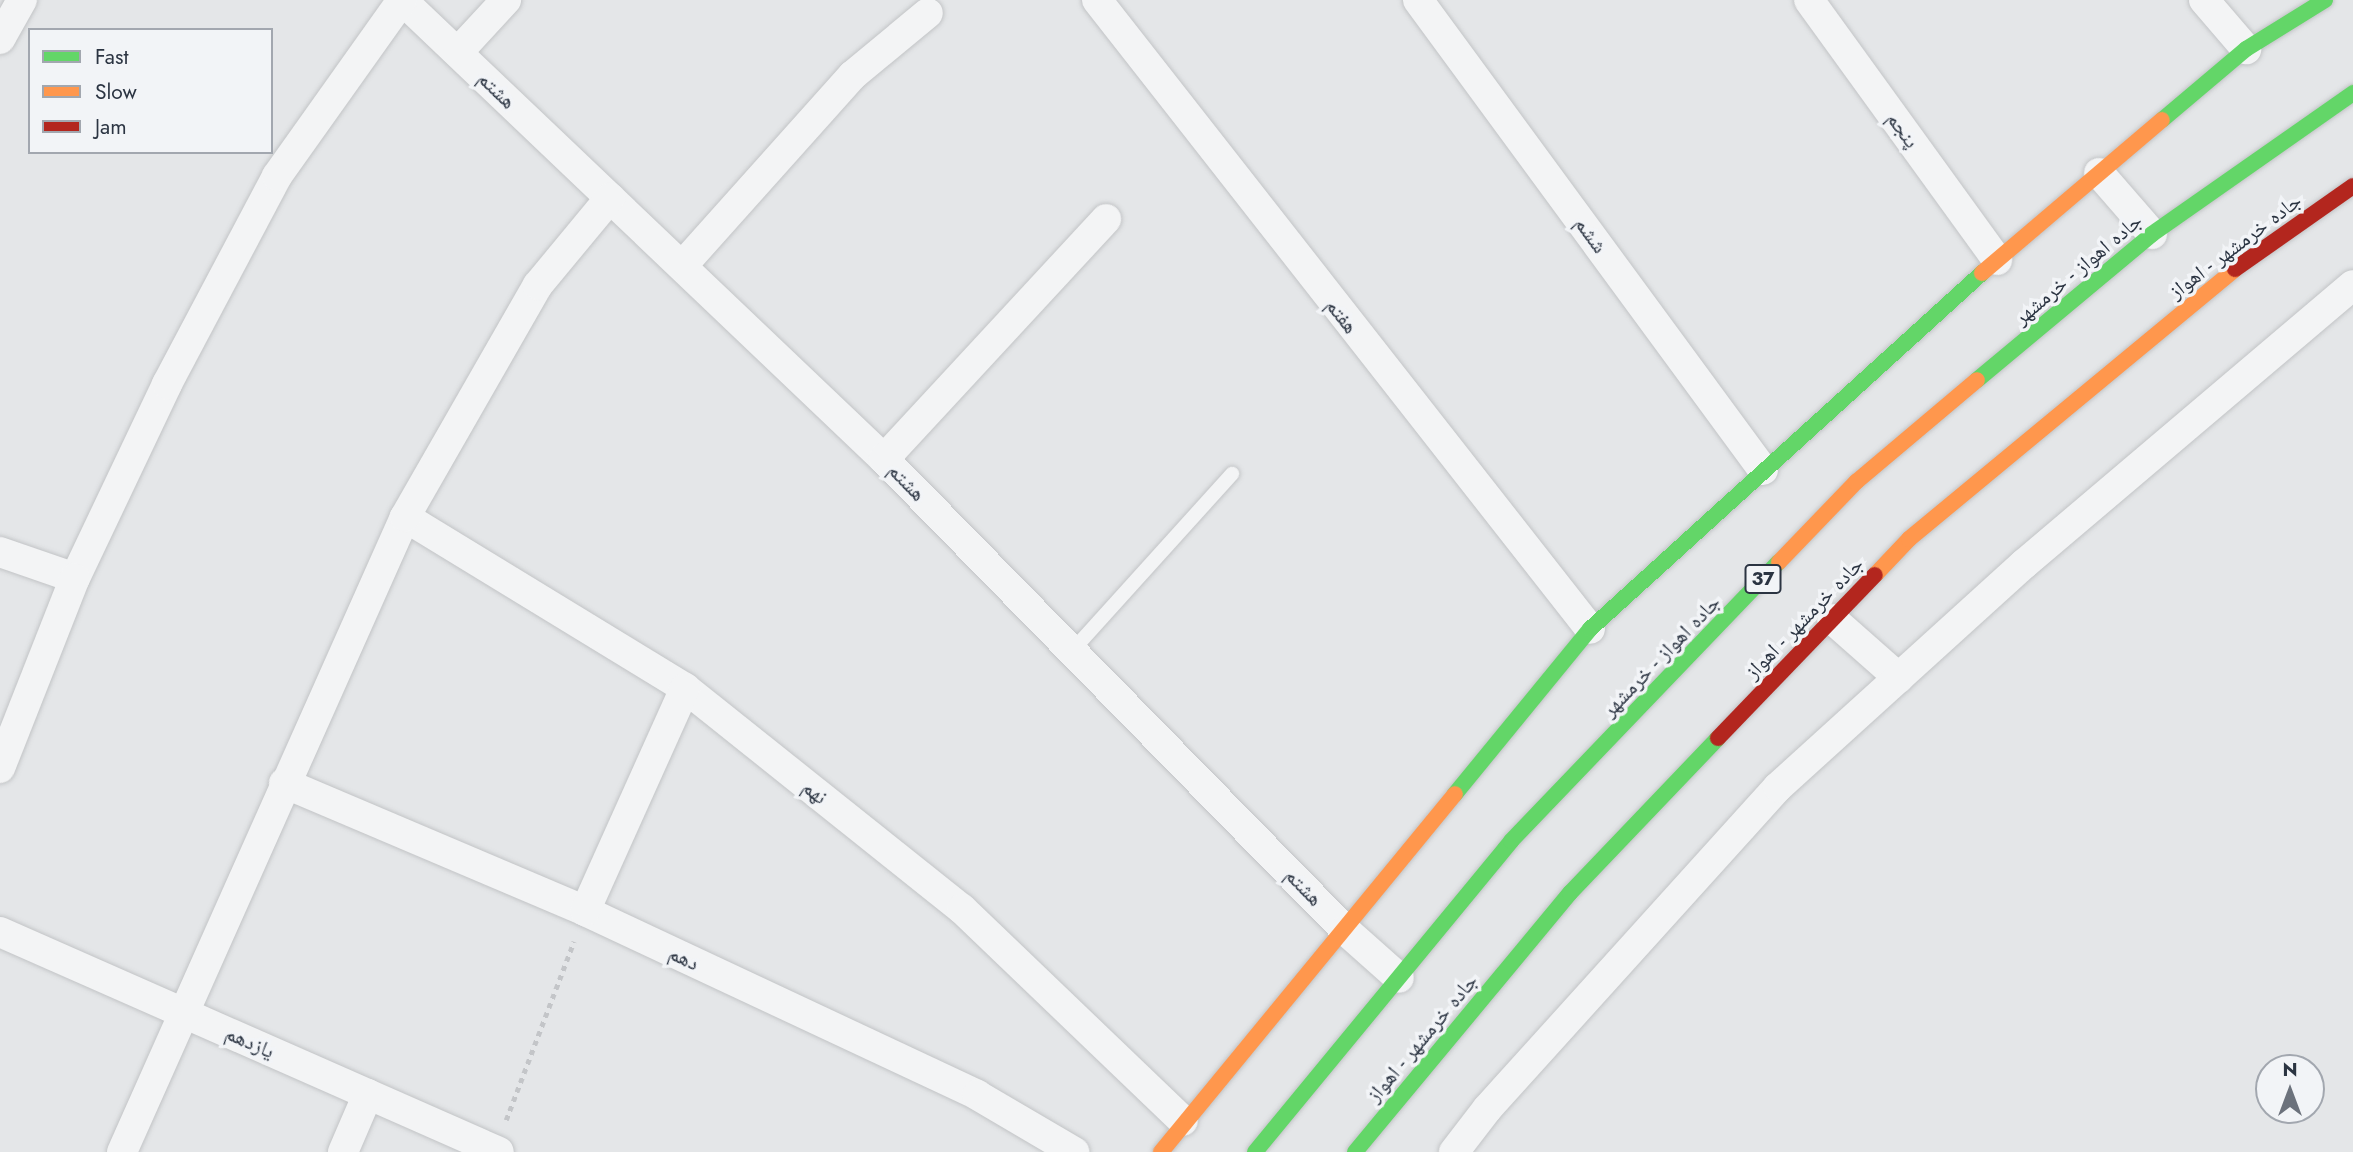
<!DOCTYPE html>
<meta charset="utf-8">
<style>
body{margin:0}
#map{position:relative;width:2353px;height:1152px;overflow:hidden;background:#e4e6e8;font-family:Jost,"Noto Naskh Arabic",sans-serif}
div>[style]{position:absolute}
.path>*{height:4.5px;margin-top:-2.25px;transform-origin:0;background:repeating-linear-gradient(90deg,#c3c5c8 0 5px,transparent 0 10px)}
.roads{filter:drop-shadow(0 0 2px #c2c4c6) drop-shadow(0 0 2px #c2c4c6)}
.lane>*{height:14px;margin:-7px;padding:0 7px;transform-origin:7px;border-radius:7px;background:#f3f4f5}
.street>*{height:30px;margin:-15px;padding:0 15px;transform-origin:15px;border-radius:15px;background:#f3f4f5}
.fast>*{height:16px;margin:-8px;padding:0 8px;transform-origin:8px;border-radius:8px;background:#63d668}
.slow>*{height:16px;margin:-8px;padding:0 8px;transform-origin:8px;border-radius:8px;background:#ff974d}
.jam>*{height:16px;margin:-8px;padding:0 8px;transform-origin:8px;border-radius:8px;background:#b3261e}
span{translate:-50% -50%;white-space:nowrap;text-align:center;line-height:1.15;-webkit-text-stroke:7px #f2f4f7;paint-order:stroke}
.shield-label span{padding:2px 5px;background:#f2f4f7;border:2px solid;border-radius:5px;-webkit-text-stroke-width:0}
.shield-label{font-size:19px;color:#2b3442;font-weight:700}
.street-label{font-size:21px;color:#2b3442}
.legend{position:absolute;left:28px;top:28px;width:245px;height:126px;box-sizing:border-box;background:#f2f4f7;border:2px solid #a2a7af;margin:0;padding:9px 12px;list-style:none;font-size:21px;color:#2b3442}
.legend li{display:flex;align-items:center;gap:14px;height:35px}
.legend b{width:35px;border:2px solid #a2a7af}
.north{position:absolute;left:2255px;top:1054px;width:70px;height:70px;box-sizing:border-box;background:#f2f4f7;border:2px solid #a2a7af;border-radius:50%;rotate:0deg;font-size:19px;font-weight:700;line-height:28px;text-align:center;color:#2b3442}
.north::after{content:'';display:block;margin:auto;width:24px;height:32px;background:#6c727c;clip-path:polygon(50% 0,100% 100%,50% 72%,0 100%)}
</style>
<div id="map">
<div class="path">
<i style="left:506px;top:1120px;width:191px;rotate:-69.2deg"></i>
</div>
<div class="roads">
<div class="lane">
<i style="left:1072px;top:651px;width:239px;rotate:-47.9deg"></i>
</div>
<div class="street">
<i style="left:402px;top:0;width:666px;rotate:43.6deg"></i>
<i style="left:884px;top:459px;width:659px;rotate:45.61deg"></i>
<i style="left:1345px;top:930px;width:72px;rotate:41.6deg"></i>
<i style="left:1097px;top:0;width:799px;rotate:51.91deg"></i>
<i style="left:1418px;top:0;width:583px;rotate:53.72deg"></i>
<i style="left:1809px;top:0;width:321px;rotate:54.1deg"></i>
<i style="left:2204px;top:0;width:65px;rotate:49.4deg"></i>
<i style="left:0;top:39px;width:45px;rotate:-60.6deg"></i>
<i style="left:458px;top:52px;width:71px;rotate:-47.3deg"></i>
<i style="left:2099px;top:173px;width:81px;rotate:49deg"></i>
<i style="left:682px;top:266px;width:256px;rotate:-48.2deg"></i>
<i style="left:853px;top:75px;width:97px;rotate:-39.6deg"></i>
<i style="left:884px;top:459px;width:327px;rotate:-47.2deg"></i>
<i style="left:405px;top:517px;width:328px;rotate:31.4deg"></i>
<i style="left:685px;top:688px;width:354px;rotate:38.6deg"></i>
<i style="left:962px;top:909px;width:306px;rotate:43.8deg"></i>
<i style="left:0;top:552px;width:79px;rotate:19.1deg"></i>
<i style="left:75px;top:578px;width:215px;rotate:-64.6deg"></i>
<i style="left:167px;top:384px;width:235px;rotate:-62.1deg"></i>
<i style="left:277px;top:176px;width:216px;rotate:-54.6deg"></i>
<i style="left:1832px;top:619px;width:89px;rotate:41.4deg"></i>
<i style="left:0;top:768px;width:204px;rotate:-68.5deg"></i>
<i style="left:284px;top:783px;width:327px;rotate:23deg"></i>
<i style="left:585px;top:911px;width:433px;rotate:25.1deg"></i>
<i style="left:977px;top:1095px;width:113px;rotate:30.4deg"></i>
<i style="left:585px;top:911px;width:244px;rotate:-65.8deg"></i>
<i style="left:0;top:932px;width:545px;rotate:23.79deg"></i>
<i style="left:122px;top:1152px;width:695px;rotate:-65.98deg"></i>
<i style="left:405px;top:517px;width:267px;rotate:-60.2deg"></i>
<i style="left:538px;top:285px;width:113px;rotate:-50.4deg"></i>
<i style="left:343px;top:1152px;width:63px;rotate:-66.7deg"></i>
<i style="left:1454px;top:1152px;width:54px;rotate:-52.5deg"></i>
<i style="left:1487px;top:1109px;width:434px;rotate:-47.9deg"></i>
<i style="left:1778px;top:787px;width:332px;rotate:-42.2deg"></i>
<i style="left:2024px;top:564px;width:431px;rotate:-40.3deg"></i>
</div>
<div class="fast">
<i style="left:2162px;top:120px;width:110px;rotate:-40.2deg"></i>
<i style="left:2246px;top:49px;width:93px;rotate:-31.8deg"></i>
<i style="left:1977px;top:380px;width:228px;rotate:-39.8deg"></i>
<i style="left:2152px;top:234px;width:246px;rotate:-35deg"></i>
<i style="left:1455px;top:794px;width:213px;rotate:-50.7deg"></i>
<i style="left:1590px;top:629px;width:530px;rotate:-42.24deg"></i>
<i style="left:1255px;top:1152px;width:403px;rotate:-50.5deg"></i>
<i style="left:1511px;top:841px;width:387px;rotate:-46.2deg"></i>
<i style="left:1355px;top:1152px;width:337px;rotate:-50.3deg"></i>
<i style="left:1570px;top:893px;width:214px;rotate:-46.3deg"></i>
</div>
<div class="slow">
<i style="left:1982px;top:273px;width:236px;rotate:-40.4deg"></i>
<i style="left:1779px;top:562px;width:111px;rotate:-46.1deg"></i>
<i style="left:1856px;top:482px;width:158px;rotate:-40.1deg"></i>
<i style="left:1875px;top:575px;width:50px;rotate:-46.6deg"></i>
<i style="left:1909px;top:539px;width:423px;rotate:-39.6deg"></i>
<i style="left:1161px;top:1152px;width:463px;rotate:-50.6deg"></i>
</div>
<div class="jam">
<i style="left:2235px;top:269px;width:144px;rotate:-35.1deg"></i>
<i style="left:1718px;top:738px;width:226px;rotate:-46.1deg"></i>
</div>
</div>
<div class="shield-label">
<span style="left:1763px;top:579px">37</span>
</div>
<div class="street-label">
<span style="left:497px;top:90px;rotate:44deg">هشتم</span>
<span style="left:1903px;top:130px;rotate:54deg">پنجم</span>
<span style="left:1591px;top:235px;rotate:54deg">ششم</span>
<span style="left:2235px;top:246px;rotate:-37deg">جاده خرمشهر - اهواز</span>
<span style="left:2078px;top:269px;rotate:-40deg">جاده اهواز - خرمشهر</span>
<span style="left:1342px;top:316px;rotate:52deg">هفتم</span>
<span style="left:907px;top:482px;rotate:46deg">هشتم</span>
<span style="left:1804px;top:618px;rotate:-46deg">جاده خرمشهر - اهواز</span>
<span style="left:1661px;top:656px;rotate:-46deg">جاده اهواز - خرمشهر</span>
<span style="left:815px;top:792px;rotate:39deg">نهم</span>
<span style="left:1304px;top:887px;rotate:46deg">هشتم</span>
<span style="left:684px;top:958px;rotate:25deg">دهم</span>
<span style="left:1422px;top:1038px;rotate:-50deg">جاده خرمشهر - اهواز</span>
<span style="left:250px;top:1042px;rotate:24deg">یازدهم</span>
</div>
<ul class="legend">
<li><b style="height:9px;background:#63d668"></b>Fast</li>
<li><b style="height:9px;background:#ff974d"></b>Slow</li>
<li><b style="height:9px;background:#b3261e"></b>Jam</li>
</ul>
<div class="north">N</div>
</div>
